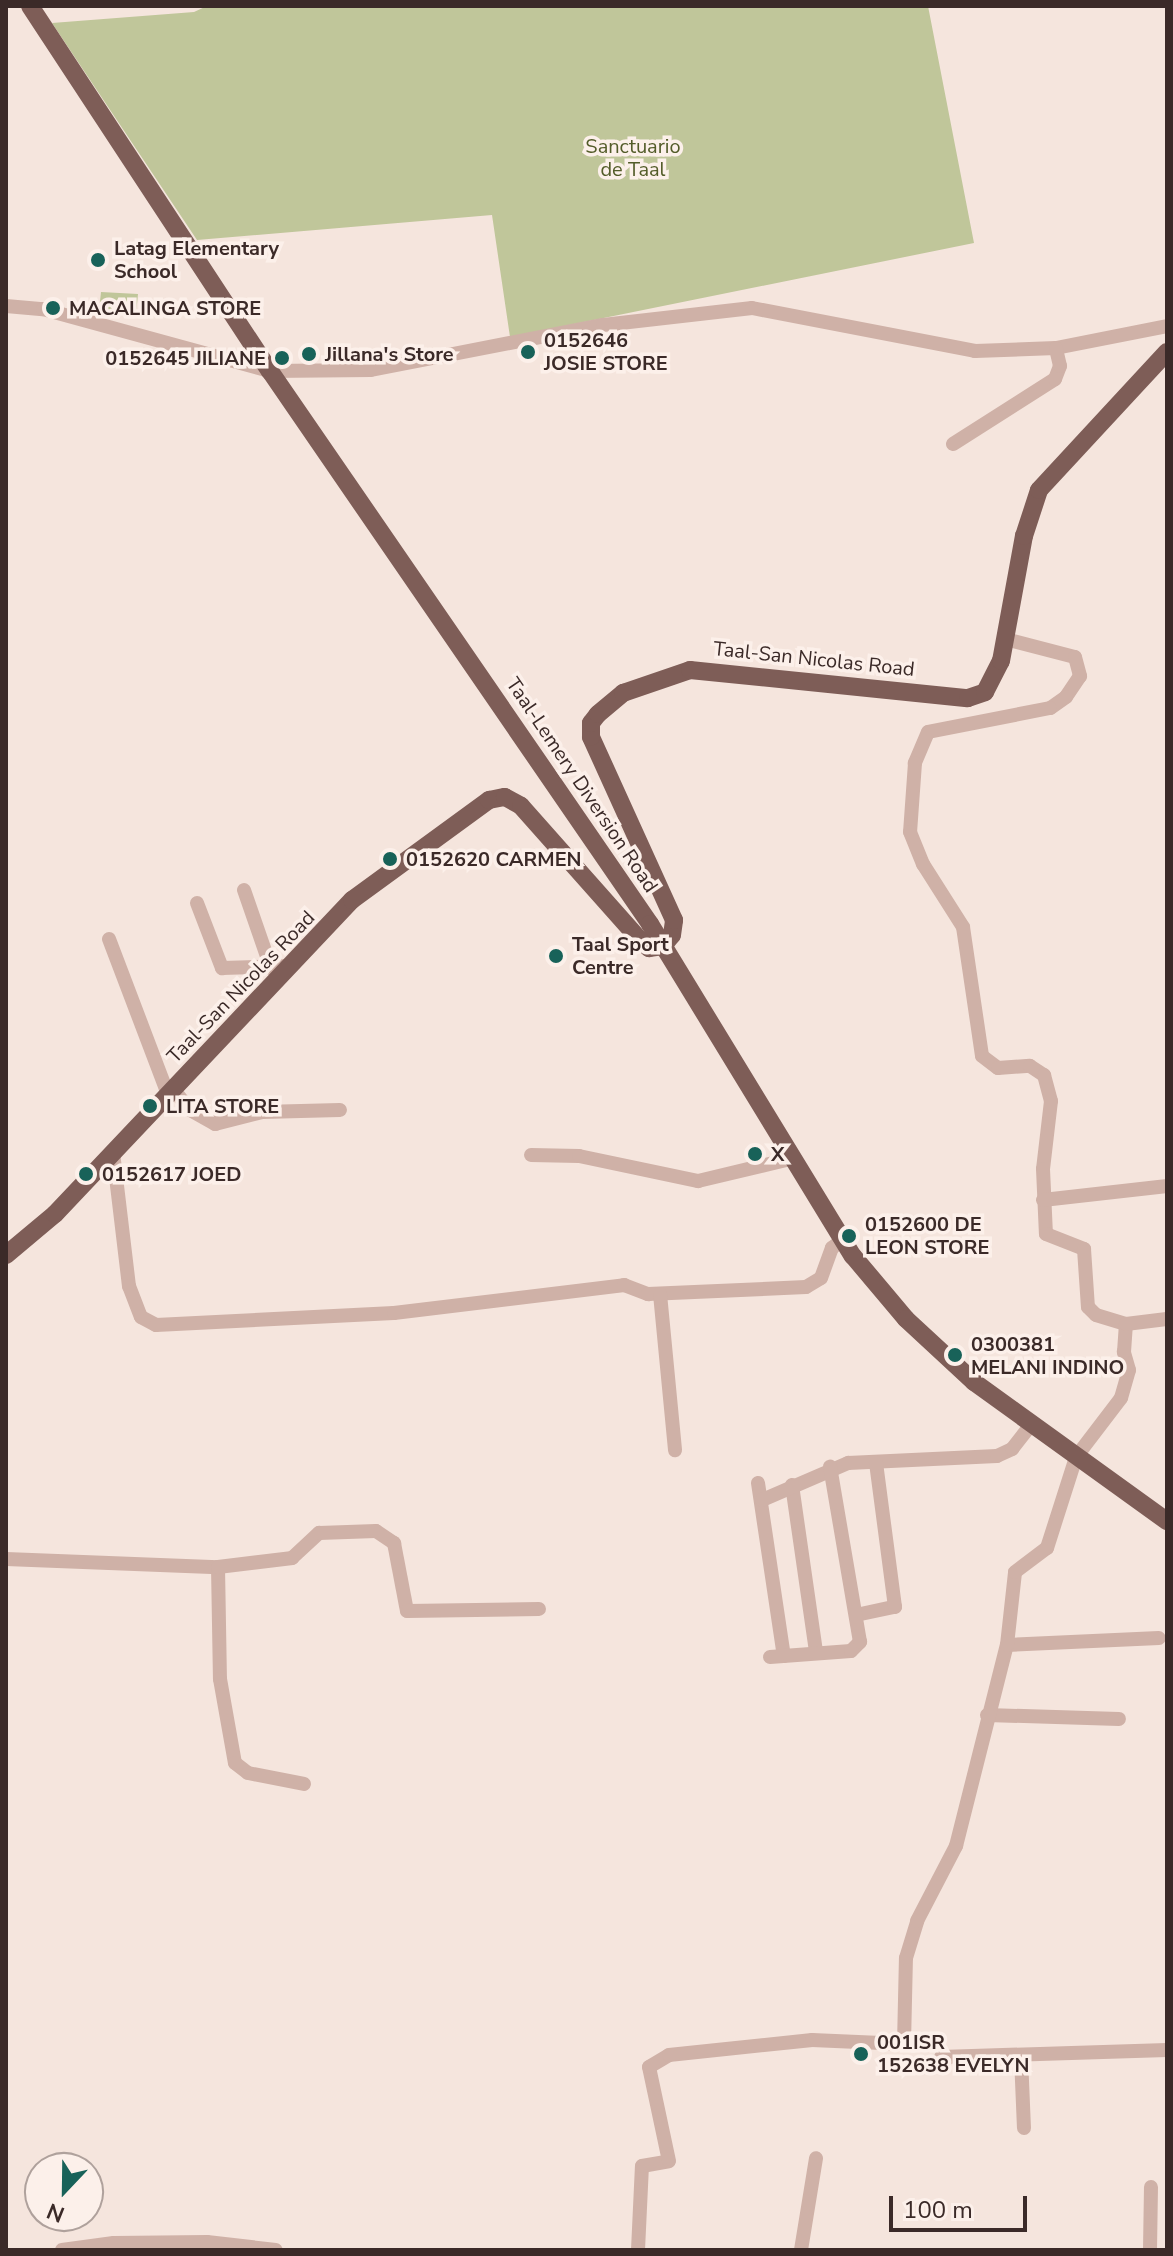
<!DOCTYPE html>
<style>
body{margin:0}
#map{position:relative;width:1173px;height:2256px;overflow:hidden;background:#f5e5dd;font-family:"Nunito Sans",sans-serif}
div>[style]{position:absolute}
.green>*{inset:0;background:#c0c69a}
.minor>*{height:14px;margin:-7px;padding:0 7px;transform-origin:7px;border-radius:7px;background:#cfb1a7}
.major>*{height:18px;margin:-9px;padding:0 9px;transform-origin:9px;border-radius:9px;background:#7e5d57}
.dots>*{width:22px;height:22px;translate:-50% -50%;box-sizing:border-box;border:4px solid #fcf0ea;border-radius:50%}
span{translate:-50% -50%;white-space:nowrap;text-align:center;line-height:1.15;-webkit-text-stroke:7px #fcf0ea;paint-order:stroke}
.park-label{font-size:20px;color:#535c29}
.poi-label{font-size:20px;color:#3b2a28;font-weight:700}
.left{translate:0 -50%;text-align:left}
.right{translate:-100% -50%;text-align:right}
.street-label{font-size:20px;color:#3b2a28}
.frame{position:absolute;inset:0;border:8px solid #3b2a28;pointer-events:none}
.north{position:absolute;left:24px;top:2152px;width:80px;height:80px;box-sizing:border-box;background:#fcf0ea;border:2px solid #afa19c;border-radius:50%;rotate:202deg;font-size:22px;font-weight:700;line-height:32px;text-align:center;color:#3b2a28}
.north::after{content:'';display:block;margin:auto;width:28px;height:36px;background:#186259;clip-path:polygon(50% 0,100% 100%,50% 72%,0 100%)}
.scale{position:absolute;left:889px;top:2196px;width:138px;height:36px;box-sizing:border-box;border:4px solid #3b2a28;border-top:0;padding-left:10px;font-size:24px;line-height:28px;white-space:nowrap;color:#3b2a28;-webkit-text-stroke:6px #fcf0ea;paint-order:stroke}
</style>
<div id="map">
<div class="green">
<i style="clip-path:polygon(207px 6px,928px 6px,974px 243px,510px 337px,492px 215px,197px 240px,52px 23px,194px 12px)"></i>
<i style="clip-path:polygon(101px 292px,138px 294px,136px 313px,99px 311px)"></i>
</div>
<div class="minor">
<i style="left:6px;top:306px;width:37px;rotate:5deg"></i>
<i style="left:43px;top:309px;width:235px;rotate:15.3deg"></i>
<i style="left:270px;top:371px;width:101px;rotate:-0.6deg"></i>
<i style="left:371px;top:370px;width:236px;rotate:-11deg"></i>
<i style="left:603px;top:325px;width:150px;rotate:-6.5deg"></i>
<i style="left:752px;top:308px;width:227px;rotate:10.9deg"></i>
<i style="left:975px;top:351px;width:81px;rotate:-2.1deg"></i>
<i style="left:1056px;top:348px;width:113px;rotate:-11.2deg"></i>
<i style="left:953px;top:444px;width:121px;rotate:-32.5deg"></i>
<i style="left:1055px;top:379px;width:14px;rotate:-69deg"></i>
<i style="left:1060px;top:366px;width:18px;rotate:-103deg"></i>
<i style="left:1005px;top:639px;width:72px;rotate:14.4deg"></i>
<i style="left:1075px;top:657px;width:20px;rotate:75deg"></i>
<i style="left:1080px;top:676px;width:25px;rotate:124deg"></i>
<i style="left:1066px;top:697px;width:19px;rotate:145deg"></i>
<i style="left:1050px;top:708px;width:124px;rotate:168.9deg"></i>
<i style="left:928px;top:732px;width:34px;rotate:113deg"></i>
<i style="left:915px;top:763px;width:69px;rotate:94.1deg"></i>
<i style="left:910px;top:832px;width:35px;rotate:68deg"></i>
<i style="left:923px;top:864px;width:75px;rotate:57.6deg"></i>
<i style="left:963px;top:927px;width:130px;rotate:81.6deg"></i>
<i style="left:982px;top:1056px;width:20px;rotate:37deg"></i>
<i style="left:998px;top:1068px;width:32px;rotate:-4deg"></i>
<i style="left:1030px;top:1066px;width:17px;rotate:33deg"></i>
<i style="left:1044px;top:1075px;width:27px;rotate:75deg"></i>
<i style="left:1051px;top:1101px;width:68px;rotate:96.7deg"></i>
<i style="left:1043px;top:1169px;width:65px;rotate:87.4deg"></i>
<i style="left:1046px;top:1234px;width:41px;rotate:21.5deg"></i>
<i style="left:1084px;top:1249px;width:58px;rotate:86.1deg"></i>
<i style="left:1088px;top:1307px;width:11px;rotate:45deg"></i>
<i style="left:1096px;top:1315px;width:31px;rotate:17deg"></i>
<i style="left:244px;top:890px;width:83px;rotate:70.9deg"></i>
<i style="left:197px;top:903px;width:70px;rotate:69deg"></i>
<i style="left:222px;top:968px;width:70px;rotate:-1.6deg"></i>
<i style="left:109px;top:939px;width:166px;rotate:69.2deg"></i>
<i style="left:173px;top:1089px;width:27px;rotate:51deg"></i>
<i style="left:190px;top:1110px;width:29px;rotate:29deg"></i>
<i style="left:215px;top:1124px;width:49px;rotate:-14.3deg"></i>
<i style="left:262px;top:1112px;width:78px;rotate:-1.5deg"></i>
<i style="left:113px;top:1152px;width:135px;rotate:83.2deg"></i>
<i style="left:129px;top:1286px;width:33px;rotate:69deg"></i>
<i style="left:141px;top:1317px;width:17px;rotate:28deg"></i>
<i style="left:156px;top:1325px;width:238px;rotate:-2.9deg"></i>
<i style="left:394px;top:1313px;width:232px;rotate:-6.9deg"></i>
<i style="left:624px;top:1285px;width:26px;rotate:21deg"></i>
<i style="left:648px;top:1294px;width:158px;rotate:-2.5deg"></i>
<i style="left:806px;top:1287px;width:17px;rotate:-31deg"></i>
<i style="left:821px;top:1278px;width:32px;rotate:-70deg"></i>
<i style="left:832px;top:1248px;width:13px;rotate:-39deg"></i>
<i style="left:531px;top:1155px;width:48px;rotate:1.2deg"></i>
<i style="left:579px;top:1156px;width:122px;rotate:11.9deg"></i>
<i style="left:698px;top:1181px;width:95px;rotate:-13.4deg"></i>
<i style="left:1043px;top:1200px;width:125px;rotate:-6.4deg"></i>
<i style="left:660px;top:1294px;width:157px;rotate:84.5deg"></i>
<i style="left:758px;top:1483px;width:175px;rotate:81.5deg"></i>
<i style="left:792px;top:1485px;width:169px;rotate:81.8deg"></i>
<i style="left:762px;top:1500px;width:94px;rotate:-23.3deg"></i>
<i style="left:848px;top:1463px;width:149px;rotate:-2.7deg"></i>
<i style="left:997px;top:1456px;width:17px;rotate:-25deg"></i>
<i style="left:1012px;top:1449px;width:29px;rotate:-52deg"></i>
<i style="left:6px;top:1559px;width:212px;rotate:2.2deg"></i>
<i style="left:218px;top:1567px;width:112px;rotate:89deg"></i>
<i style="left:220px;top:1679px;width:85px;rotate:79.9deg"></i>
<i style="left:235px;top:1763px;width:16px;rotate:38deg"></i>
<i style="left:248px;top:1773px;width:57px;rotate:11.1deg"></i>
<i style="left:218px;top:1567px;width:75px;rotate:-6.9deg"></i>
<i style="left:292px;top:1558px;width:37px;rotate:-43deg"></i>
<i style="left:319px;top:1533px;width:57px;rotate:-2deg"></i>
<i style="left:376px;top:1531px;width:22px;rotate:34deg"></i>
<i style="left:394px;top:1543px;width:69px;rotate:79.2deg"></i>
<i style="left:407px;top:1611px;width:132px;rotate:-0.9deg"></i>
<i style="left:856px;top:1615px;width:40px;rotate:-12deg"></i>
<i style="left:895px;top:1607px;width:146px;rotate:-97.5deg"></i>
<i style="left:1007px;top:1645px;width:152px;rotate:-2.6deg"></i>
<i style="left:770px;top:1657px;width:81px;rotate:-4.2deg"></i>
<i style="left:851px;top:1651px;width:13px;rotate:-45deg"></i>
<i style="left:860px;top:1642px;width:178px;rotate:-99.7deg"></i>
<i style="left:987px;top:1715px;width:132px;rotate:1.7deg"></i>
<i style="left:941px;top:2057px;width:226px;rotate:-1.8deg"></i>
<i style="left:1021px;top:2057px;width:71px;rotate:87.6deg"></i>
<i style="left:62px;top:2250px;width:52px;rotate:-7.7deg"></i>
<i style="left:114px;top:2243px;width:93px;rotate:-0.6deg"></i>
<i style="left:207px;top:2242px;width:69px;rotate:6.6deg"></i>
<i style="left:638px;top:2250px;width:84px;rotate:-87.3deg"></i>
<i style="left:642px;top:2166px;width:27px;rotate:-10deg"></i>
<i style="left:669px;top:2161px;width:96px;rotate:-102deg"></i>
<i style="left:649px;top:2067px;width:23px;rotate:-31deg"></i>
<i style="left:669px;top:2055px;width:144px;rotate:-6deg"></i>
<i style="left:812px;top:2040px;width:92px;rotate:2.5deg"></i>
<i style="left:904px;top:2044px;width:86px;rotate:-88.7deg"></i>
<i style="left:906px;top:1958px;width:39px;rotate:-73deg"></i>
<i style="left:917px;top:1921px;width:85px;rotate:-62.5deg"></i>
<i style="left:956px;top:1846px;width:207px;rotate:-75.8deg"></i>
<i style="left:1007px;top:1645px;width:73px;rotate:-83.7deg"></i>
<i style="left:1015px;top:1572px;width:40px;rotate:-37deg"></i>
<i style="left:1047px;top:1548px;width:96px;rotate:-72.3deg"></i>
<i style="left:1076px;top:1457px;width:74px;rotate:-52.7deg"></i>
<i style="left:1121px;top:1398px;width:29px;rotate:-74deg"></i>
<i style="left:1129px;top:1370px;width:19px;rotate:-106deg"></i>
<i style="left:1124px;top:1352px;width:28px;rotate:-86deg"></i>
<i style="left:1126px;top:1324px;width:41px;rotate:-7deg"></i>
<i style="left:801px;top:2250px;width:93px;rotate:-80.7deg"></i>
<i style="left:1150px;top:2250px;width:63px;rotate:-89.1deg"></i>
</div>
<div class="major">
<i style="left:30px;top:6px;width:437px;rotate:56.7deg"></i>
<i style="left:270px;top:371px;width:671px;rotate:55.5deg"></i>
<i style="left:650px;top:924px;width:389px;rotate:58.6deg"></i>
<i style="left:853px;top:1256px;width:82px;rotate:49.9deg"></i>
<i style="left:906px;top:1319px;width:93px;rotate:42.8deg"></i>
<i style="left:974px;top:1382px;width:238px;rotate:35.8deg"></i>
<i style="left:6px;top:1255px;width:64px;rotate:-39.9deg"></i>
<i style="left:55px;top:1214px;width:432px;rotate:-46.6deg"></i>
<i style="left:352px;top:900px;width:170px;rotate:-36.1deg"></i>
<i style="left:489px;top:800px;width:16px;rotate:-11deg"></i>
<i style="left:505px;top:797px;width:18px;rotate:29deg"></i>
<i style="left:521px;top:806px;width:181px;rotate:48.4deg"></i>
<i style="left:641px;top:941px;width:11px;rotate:41deg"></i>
<i style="left:649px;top:948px;width:14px;rotate:-8deg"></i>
<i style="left:663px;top:946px;width:14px;rotate:-51deg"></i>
<i style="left:672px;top:935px;width:15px;rotate:-82deg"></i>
<i style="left:674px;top:920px;width:201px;rotate:-114.4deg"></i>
<i style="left:591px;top:737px;width:14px;rotate:-90deg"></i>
<i style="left:591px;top:723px;width:11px;rotate:-52deg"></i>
<i style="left:598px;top:714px;width:33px;rotate:-40deg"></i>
<i style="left:623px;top:693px;width:71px;rotate:-18.9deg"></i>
<i style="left:690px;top:670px;width:279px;rotate:5.8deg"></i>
<i style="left:968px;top:698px;width:18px;rotate:-19deg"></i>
<i style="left:985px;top:692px;width:35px;rotate:-63deg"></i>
<i style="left:1001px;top:661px;width:127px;rotate:-79.6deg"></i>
<i style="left:1024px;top:536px;width:48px;rotate:-71.9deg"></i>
<i style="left:1039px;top:490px;width:188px;rotate:-47.2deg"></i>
</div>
<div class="dots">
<i style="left:98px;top:260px;background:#186259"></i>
<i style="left:53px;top:308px;background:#186259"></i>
<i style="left:528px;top:352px;background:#186259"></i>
<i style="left:309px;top:354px;background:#186259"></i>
<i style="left:282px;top:358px;background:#186259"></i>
<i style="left:390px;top:859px;background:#186259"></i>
<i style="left:556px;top:956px;background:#186259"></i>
<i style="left:150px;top:1106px;background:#186259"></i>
<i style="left:755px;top:1154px;background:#186259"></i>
<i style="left:86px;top:1174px;background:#186259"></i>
<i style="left:849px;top:1236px;background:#186259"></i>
<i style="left:955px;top:1355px;background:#186259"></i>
<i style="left:861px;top:2054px;background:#186259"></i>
</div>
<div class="park-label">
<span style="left:633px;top:158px">Sanctuario<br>de Taal</span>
</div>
<div class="poi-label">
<span class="left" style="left:114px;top:260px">Latag Elementary<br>School</span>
<span class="left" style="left:69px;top:308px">MACALINGA STORE</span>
<span class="left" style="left:544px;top:352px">0152646<br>JOSIE STORE</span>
<span class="left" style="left:325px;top:354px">Jillana's Store</span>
<span class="right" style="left:266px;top:358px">0152645 JILIANE</span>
<span class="left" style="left:406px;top:859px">0152620 CARMEN</span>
<span class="left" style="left:572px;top:956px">Taal Sport<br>Centre</span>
<span class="left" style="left:166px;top:1106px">LITA STORE</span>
<span class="left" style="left:771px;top:1154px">X</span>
<span class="left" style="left:102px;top:1174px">0152617 JOED</span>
<span class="left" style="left:865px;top:1236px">0152600 DE<br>LEON STORE</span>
<span class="left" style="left:971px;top:1356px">0300381<br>MELANI INDINO</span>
<span class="left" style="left:877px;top:2054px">001ISR<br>152638 EVELYN</span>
</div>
<div class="street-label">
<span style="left:814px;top:659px;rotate:6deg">Taal-San Nicolas Road</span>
<span style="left:582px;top:785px;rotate:56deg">Taal-Lemery Diversion Road</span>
<span style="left:241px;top:987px;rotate:-46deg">Taal-San Nicolas Road</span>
</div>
<div class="frame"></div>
<div class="north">N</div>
<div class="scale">100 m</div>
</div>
